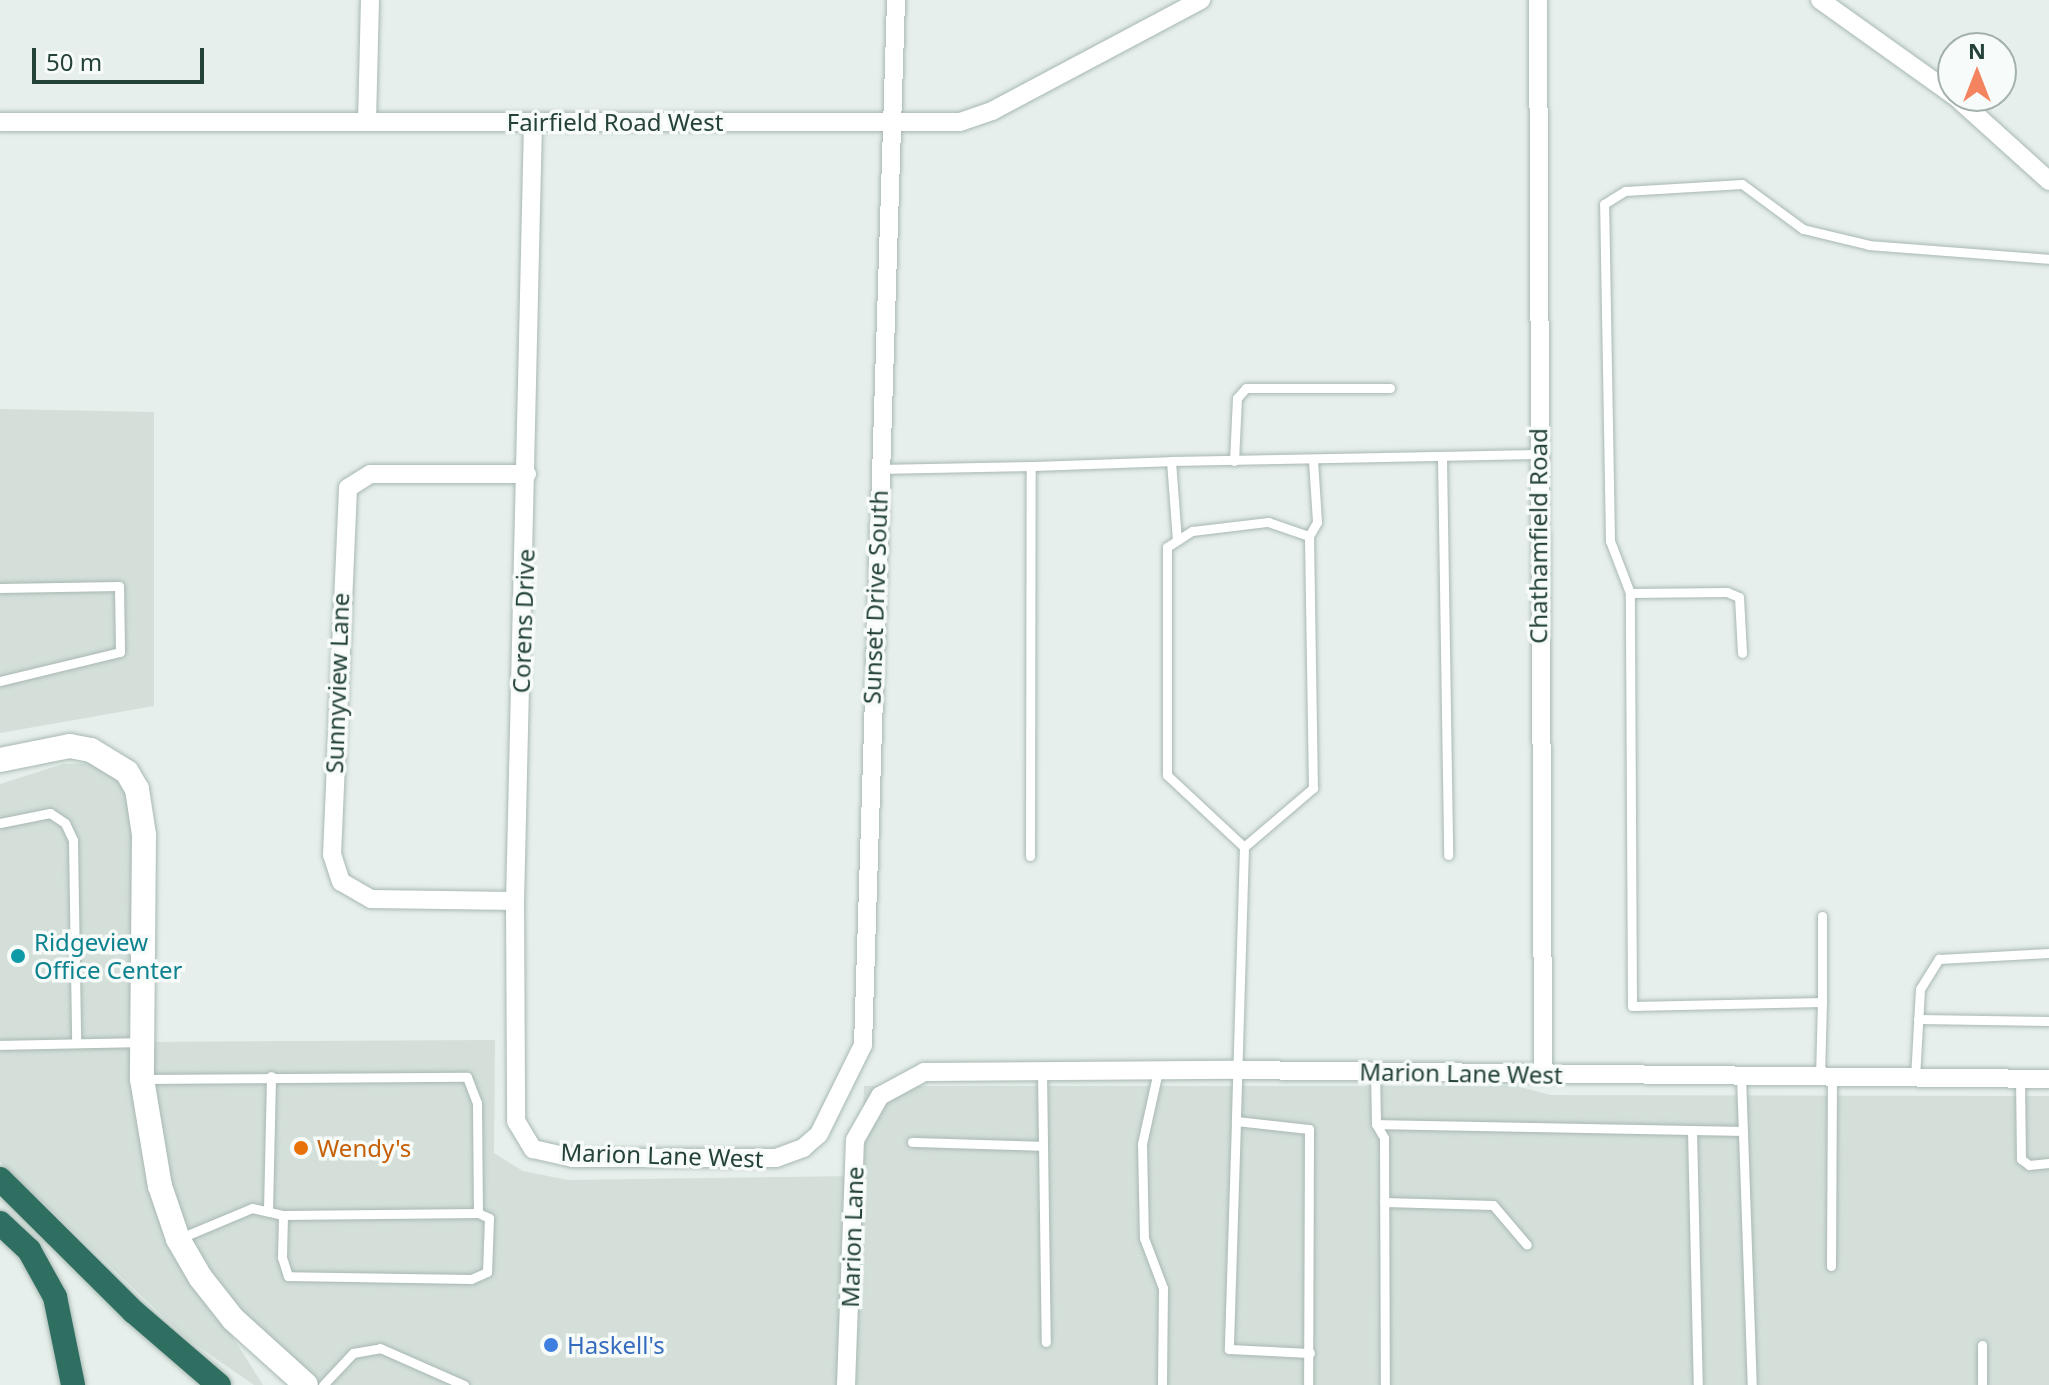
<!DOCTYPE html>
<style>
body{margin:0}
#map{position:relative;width:2049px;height:1385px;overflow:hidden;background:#e6efeb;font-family:"Noto Sans",sans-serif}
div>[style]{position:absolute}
.built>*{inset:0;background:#d4dfda}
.roads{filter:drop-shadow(0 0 2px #a8b8b2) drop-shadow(0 0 2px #a8b8b2)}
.lane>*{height:9px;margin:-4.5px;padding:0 4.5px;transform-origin:4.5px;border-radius:4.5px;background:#fff}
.street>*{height:18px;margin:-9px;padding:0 9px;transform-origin:9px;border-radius:9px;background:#fff}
.secondary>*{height:24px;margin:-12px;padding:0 12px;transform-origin:12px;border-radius:12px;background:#fff}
.highway>*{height:24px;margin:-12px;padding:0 12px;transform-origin:12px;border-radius:12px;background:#2f6f62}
.dots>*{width:22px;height:22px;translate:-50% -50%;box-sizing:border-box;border:4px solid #f7fbf9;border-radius:50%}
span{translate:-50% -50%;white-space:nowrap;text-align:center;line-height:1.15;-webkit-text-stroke:7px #f7fbf9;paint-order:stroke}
.street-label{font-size:24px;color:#24423a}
.culture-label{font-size:24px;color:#0d838f}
.left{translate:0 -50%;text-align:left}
.food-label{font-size:24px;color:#c56008}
.shop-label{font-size:24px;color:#366cbe}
.north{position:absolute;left:1937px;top:32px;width:80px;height:80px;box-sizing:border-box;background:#f7fbf9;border:2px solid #a3b1ad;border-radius:50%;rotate:0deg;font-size:22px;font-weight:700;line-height:32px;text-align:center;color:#24423a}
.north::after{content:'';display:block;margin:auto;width:28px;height:36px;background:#f4845f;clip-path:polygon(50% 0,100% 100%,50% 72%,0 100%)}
.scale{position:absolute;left:32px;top:48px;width:172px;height:36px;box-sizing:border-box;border:4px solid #24423a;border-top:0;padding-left:10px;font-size:24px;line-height:28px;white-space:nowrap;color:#24423a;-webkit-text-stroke:6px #f7fbf9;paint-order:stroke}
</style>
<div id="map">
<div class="built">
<i style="clip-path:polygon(0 409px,154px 412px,154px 706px,0 733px)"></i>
<i style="clip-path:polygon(95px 763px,125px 772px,140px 822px,128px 1037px,138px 1111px,141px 1042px,495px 1040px,494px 1153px,523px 1171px,568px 1180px,854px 1176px,846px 1385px,307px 1385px,217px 1312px,263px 1385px,254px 1385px,186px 1338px,0 1162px,0 784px,63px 764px)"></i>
<i style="clip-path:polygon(864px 1086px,1517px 1086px,1550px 1095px,2049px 1096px,2049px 1385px,856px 1385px)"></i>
</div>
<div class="roads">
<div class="lane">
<i style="left:1442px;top:458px;width:397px;rotate:89.1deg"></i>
<i style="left:1171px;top:461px;width:367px;rotate:-1.1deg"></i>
<i style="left:1234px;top:461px;width:63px;rotate:-87.3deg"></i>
<i style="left:1237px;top:398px;width:13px;rotate:-48deg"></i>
<i style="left:1246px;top:388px;width:144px"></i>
<i style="left:878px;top:469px;width:153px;rotate:-1.1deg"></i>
<i style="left:1309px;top:536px;width:16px;rotate:-60deg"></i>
<i style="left:1317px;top:522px;width:62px;rotate:-93.7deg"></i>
<i style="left:0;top:588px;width:119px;rotate:-1deg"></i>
<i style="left:119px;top:586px;width:66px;rotate:89.1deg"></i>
<i style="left:120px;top:652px;width:123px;rotate:166.4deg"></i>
<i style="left:1630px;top:593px;width:97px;rotate:-0.6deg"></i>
<i style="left:1727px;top:592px;width:13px;rotate:23deg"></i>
<i style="left:1739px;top:597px;width:56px;rotate:86.9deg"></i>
<i style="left:0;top:823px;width:51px;rotate:-11.3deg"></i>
<i style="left:50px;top:813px;width:18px;rotate:34deg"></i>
<i style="left:65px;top:823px;width:19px;rotate:65deg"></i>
<i style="left:73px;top:840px;width:202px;rotate:89.1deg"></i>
<i style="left:1244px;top:847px;width:105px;rotate:-136.9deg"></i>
<i style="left:1167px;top:775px;width:228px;rotate:-90deg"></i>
<i style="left:1167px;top:547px;width:30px;rotate:-33deg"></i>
<i style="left:1192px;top:531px;width:77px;rotate:-6.8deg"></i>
<i style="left:1268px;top:522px;width:43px;rotate:18.9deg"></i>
<i style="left:1309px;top:536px;width:252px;rotate:89.1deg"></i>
<i style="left:1313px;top:788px;width:91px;rotate:139.5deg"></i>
<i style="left:1244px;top:847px;width:274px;rotate:91.7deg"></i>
<i style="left:1236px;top:1121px;width:73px;rotate:6.3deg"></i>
<i style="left:1309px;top:1129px;width:256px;rotate:90.2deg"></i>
<i style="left:1030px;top:856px;width:390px;rotate:-89.9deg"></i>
<i style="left:1031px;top:466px;width:140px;rotate:-2deg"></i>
<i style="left:1171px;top:461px;width:79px;rotate:85.7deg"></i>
<i style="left:1822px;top:916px;width:86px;rotate:90deg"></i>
<i style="left:1918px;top:1019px;width:131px;rotate:0.9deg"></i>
<i style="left:0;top:1045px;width:141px;rotate:-1.2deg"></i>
<i style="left:1158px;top:1071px;width:75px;rotate:102.4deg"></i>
<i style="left:1142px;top:1144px;width:94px;rotate:88.8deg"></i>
<i style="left:1144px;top:1238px;width:53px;rotate:69.2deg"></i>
<i style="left:1163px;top:1288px;width:97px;rotate:90.6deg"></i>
<i style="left:1375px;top:1071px;width:53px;rotate:88.9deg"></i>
<i style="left:1376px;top:1124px;width:16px;rotate:60deg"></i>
<i style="left:1384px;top:1138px;width:247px;rotate:89.8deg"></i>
<i style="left:1042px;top:1072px;width:270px;rotate:89.2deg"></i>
<i style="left:1741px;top:1076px;width:309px;rotate:88deg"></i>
<i style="left:1820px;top:1077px;width:75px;rotate:-88.5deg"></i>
<i style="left:1822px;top:1002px;width:190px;rotate:178.8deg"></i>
<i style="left:1632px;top:1006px;width:413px;rotate:-90.3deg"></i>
<i style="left:1630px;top:593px;width:56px;rotate:-111deg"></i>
<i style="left:1610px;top:541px;width:337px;rotate:-91deg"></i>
<i style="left:1604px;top:204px;width:25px;rotate:-32deg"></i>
<i style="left:1625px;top:191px;width:117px;rotate:-3.4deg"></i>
<i style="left:1742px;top:184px;width:76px;rotate:36.4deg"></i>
<i style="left:1803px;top:229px;width:68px;rotate:13.6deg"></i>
<i style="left:1869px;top:245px;width:181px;rotate:4.4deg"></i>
<i style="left:1915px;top:1078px;width:89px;rotate:-86.8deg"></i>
<i style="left:1920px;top:989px;width:36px;rotate:-58deg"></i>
<i style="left:1939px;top:959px;width:110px;rotate:-3.1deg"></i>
<i style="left:2020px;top:1078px;width:81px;rotate:89.3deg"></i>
<i style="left:2021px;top:1159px;width:10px;rotate:37deg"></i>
<i style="left:2029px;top:1165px;width:20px;rotate:-6deg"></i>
<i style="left:142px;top:1079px;width:325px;rotate:-0.4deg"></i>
<i style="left:467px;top:1077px;width:28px;rotate:69deg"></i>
<i style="left:477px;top:1103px;width:110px;rotate:89.5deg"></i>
<i style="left:1236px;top:1121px;width:228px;rotate:91.8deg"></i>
<i style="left:1229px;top:1349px;width:81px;rotate:2.8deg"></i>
<i style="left:1376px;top:1124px;width:365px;rotate:1.1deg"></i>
<i style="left:1692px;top:1130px;width:255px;rotate:88.7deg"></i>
<i style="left:912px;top:1142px;width:131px;rotate:1.7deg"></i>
<i style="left:1384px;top:1202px;width:109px;rotate:1.6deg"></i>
<i style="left:1493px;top:1205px;width:52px;rotate:49.6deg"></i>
<i style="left:268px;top:1210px;width:134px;rotate:-88.7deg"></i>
<i style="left:178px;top:1239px;width:80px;rotate:-22.7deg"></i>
<i style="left:252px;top:1208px;width:32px;rotate:13deg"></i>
<i style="left:283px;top:1215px;width:195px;rotate:-0.6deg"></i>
<i style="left:478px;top:1213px;width:12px;rotate:24deg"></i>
<i style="left:489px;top:1218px;width:54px;rotate:92.1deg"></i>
<i style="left:487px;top:1272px;width:17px;rotate:156deg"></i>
<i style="left:471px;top:1279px;width:183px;rotate:-179.1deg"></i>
<i style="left:288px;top:1276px;width:20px;rotate:-108deg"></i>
<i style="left:282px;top:1257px;width:42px;rotate:-88.6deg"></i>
<i style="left:1831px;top:1266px;width:189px;rotate:-89.7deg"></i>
<i style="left:1982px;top:1345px;width:40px;rotate:90deg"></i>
<i style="left:323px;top:1385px;width:44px;rotate:-46.8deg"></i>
<i style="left:353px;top:1353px;width:27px;rotate:-10deg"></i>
<i style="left:380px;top:1348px;width:92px;rotate:23.8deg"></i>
</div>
<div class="street">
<i style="left:1538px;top:0;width:1073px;rotate:89.73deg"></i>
<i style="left:1820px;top:0;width:163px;rotate:35.5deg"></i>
<i style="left:1955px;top:96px;width:127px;rotate:42.1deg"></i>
<i style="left:0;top:122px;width:960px"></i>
<i style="left:960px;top:122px;width:34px;rotate:-19deg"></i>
<i style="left:992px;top:111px;width:237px;rotate:-28deg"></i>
<i style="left:367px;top:122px;width:122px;rotate:-88.6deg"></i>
<i style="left:533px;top:122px;width:779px;rotate:91.32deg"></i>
<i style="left:515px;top:901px;width:220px;rotate:89.7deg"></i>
<i style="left:516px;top:1121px;width:33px;rotate:59deg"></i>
<i style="left:533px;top:1149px;width:41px;rotate:12.7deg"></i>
<i style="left:573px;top:1158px;width:203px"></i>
<i style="left:776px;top:1158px;width:29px;rotate:-20deg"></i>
<i style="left:803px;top:1148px;width:21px;rotate:-41deg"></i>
<i style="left:819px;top:1134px;width:99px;rotate:-63.7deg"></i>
<i style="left:863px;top:1045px;width:1046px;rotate:-88.19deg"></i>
<i style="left:515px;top:901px;width:144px;rotate:-179.2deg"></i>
<i style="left:371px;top:899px;width:34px;rotate:-150deg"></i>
<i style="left:341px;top:882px;width:28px;rotate:-108deg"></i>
<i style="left:332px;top:855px;width:367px;rotate:-87.5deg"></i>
<i style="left:348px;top:488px;width:26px;rotate:-32deg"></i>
<i style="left:370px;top:474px;width:157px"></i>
<i style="left:846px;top:1385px;width:245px;rotate:-87.9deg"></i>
<i style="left:855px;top:1140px;width:51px;rotate:-60.4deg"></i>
<i style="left:880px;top:1096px;width:50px;rotate:-28.6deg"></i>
<i style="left:924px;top:1072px;width:310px;rotate:-0.4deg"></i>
<i style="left:1234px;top:1070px;width:815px;rotate:0.63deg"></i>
</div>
<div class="secondary">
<i style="left:0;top:760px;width:71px;rotate:-11.3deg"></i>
<i style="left:70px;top:746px;width:21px;rotate:11deg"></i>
<i style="left:91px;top:750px;width:42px;rotate:31.4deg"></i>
<i style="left:127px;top:772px;width:20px;rotate:60deg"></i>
<i style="left:137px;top:789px;width:47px;rotate:81.3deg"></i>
<i style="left:144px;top:835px;width:244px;rotate:90.5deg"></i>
<i style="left:142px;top:1079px;width:109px;rotate:80.5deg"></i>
<i style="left:160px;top:1186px;width:56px;rotate:71.2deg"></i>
<i style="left:178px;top:1239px;width:44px;rotate:59.9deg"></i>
<i style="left:200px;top:1277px;width:53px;rotate:51.8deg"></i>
<i style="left:233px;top:1319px;width:98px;rotate:42.1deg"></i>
</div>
<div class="highway">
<i style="left:0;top:1179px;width:189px;rotate:44.8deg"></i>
<i style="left:134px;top:1312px;width:112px;rotate:40.7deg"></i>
<i style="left:0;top:1223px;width:40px;rotate:43deg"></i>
<i style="left:29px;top:1250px;width:54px;rotate:61deg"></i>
<i style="left:55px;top:1297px;width:90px;rotate:78.4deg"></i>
</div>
</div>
<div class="dots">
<i style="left:18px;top:956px;background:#0f9aa8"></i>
<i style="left:301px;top:1148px;background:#e8710a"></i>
<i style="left:551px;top:1345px;background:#3f7fe0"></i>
</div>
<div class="street-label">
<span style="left:615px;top:122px">Fairfield Road West</span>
<span style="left:1538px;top:536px;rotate:-90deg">Chathamfield Road</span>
<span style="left:875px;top:597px;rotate:-88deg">Sunset Drive South</span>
<span style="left:523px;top:621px;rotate:-88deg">Corens Drive</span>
<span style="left:337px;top:683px;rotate:-88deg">Sunnyview Lane</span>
<span style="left:1461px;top:1073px;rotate:1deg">Marion Lane West</span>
<span style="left:662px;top:1155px;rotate:2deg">Marion Lane West</span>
<span style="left:852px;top:1237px;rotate:-88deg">Marion Lane</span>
</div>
<div class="culture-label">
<span class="left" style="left:34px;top:956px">Ridgeview<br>Office Center</span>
</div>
<div class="food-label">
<span class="left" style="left:317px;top:1148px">Wendy's</span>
</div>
<div class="shop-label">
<span class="left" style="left:567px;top:1345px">Haskell's</span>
</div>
<div class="north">N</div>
<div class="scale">50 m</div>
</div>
